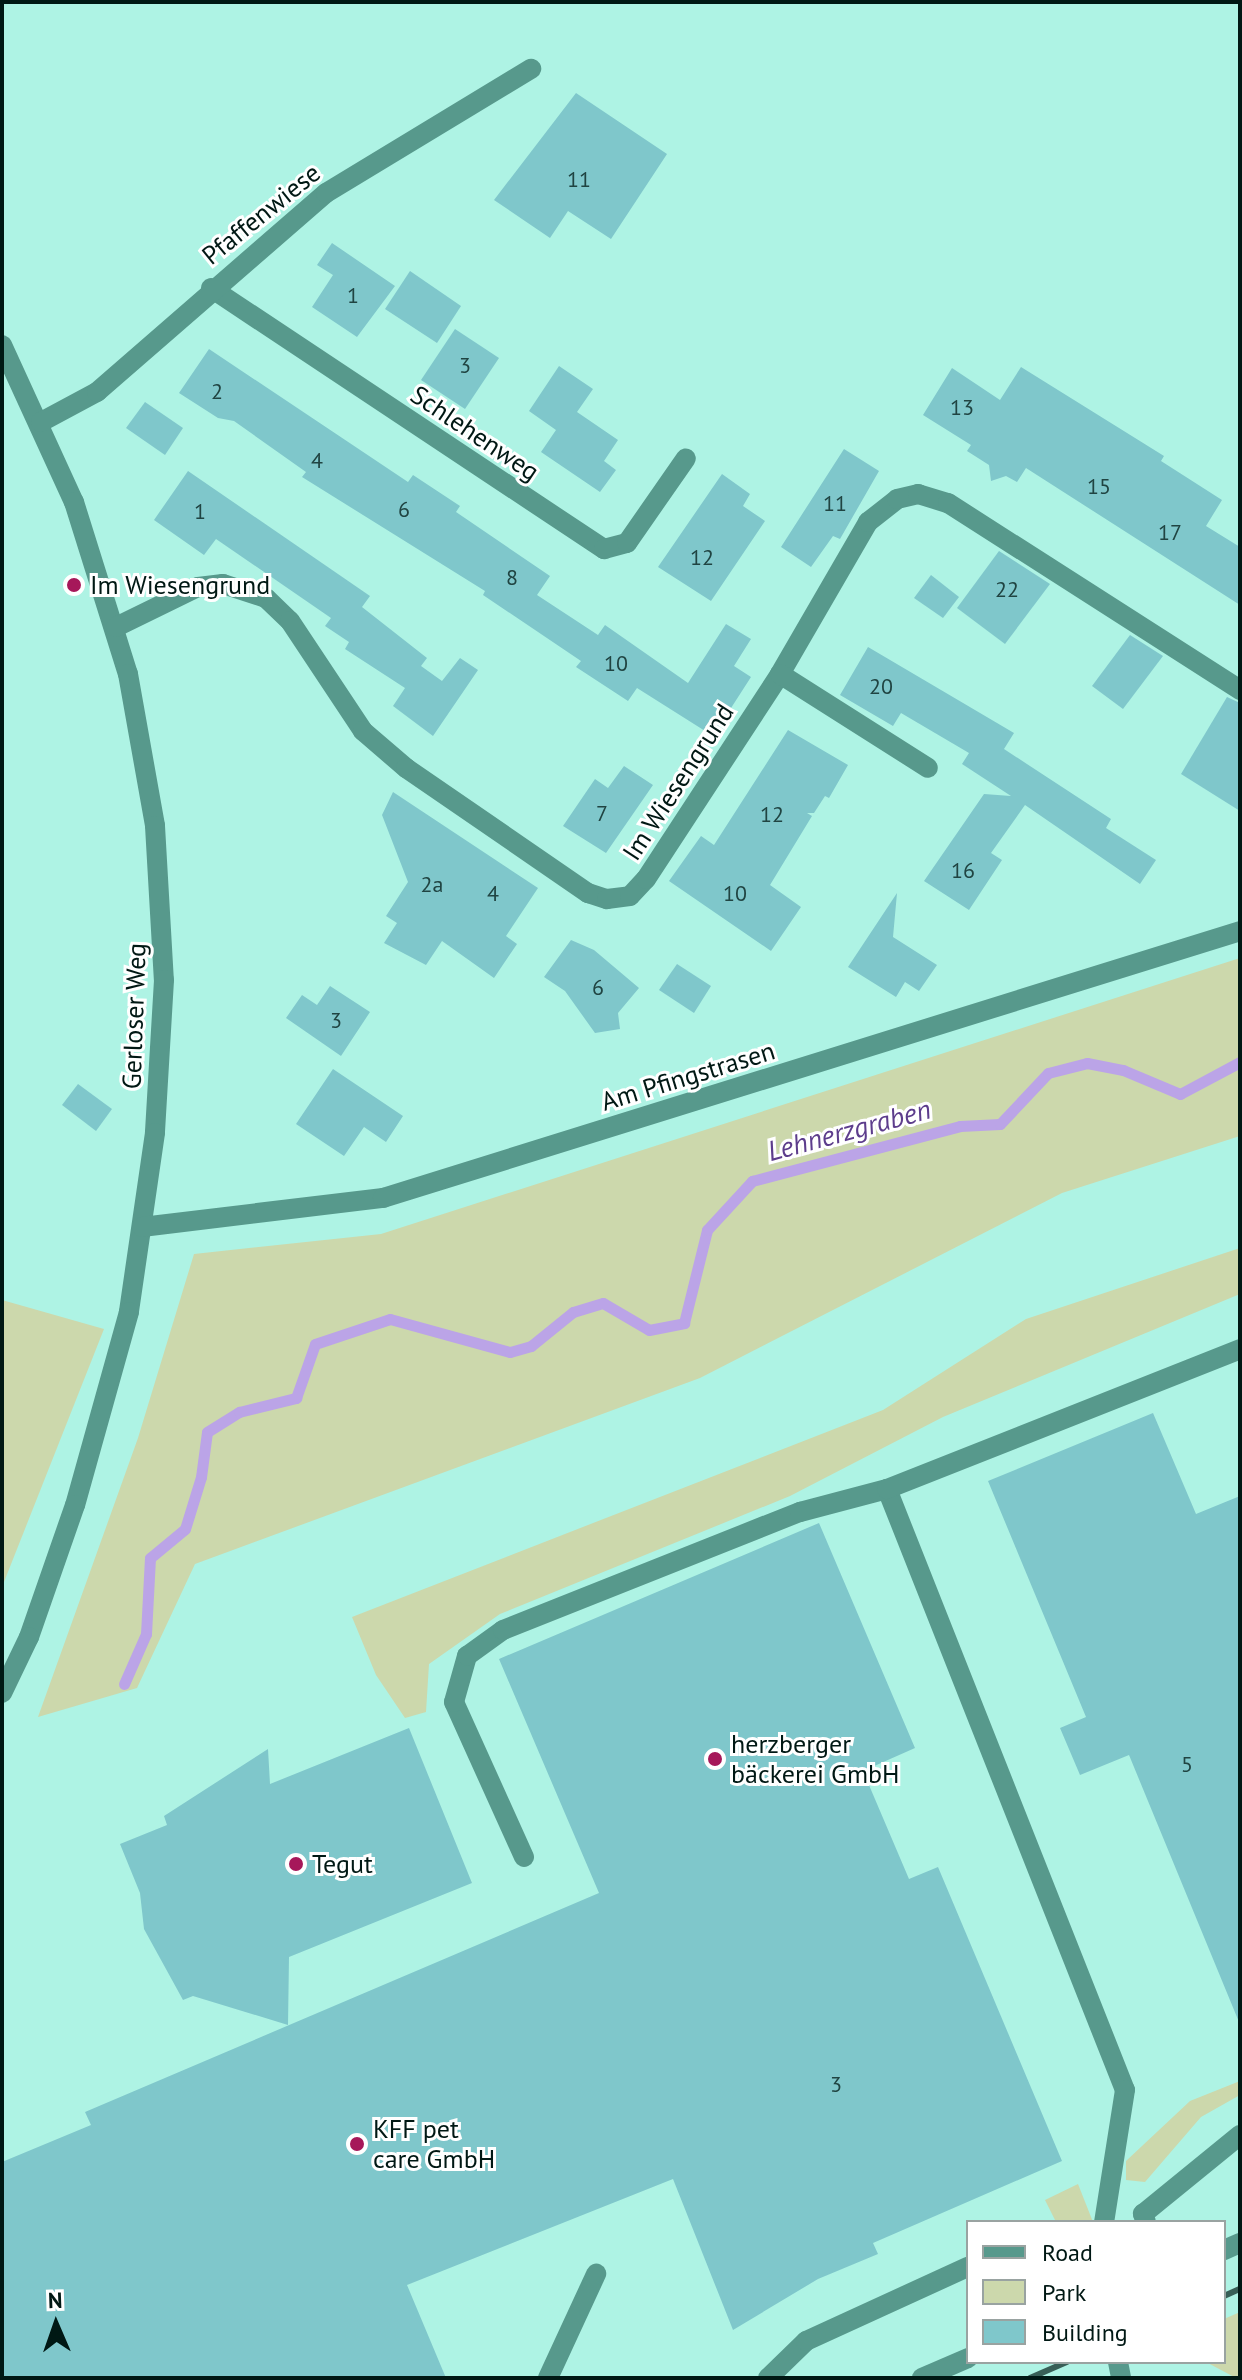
<!DOCTYPE html>
<meta charset="utf-8">
<style>
body{margin:0}
#map{position:relative;width:1242px;height:2380px;overflow:hidden;background:#aef3e4;font-family:"PT Sans",sans-serif}
div>[style]{position:absolute}
.green>*{inset:0;background:#ccd8ac}
.stream>*{height:11px;margin:-5.5px;padding:0 5.5px;transform-origin:5.5px;border-radius:5.5px;background:#bba4e7}
.building>*{inset:0;background:#7fc7cb}
.minor>*{height:20px;margin:-10px;padding:0 10px;transform-origin:10px;border-radius:10px;background:#57998c}
.rail>*{height:6px;margin:-3px;padding:0 3px;transform-origin:3px;border-radius:3px;background:#385f57}
.dots>*{width:22px;height:22px;translate:-50% -50%;box-sizing:border-box;border:4px solid #fff;border-radius:50%}
span{translate:-50% -50%;white-space:nowrap;text-align:center;line-height:1.15;-webkit-text-stroke:6px #fff;paint-order:stroke}
.number-label{font-size:22px;color:#204442}
.number-label span{-webkit-text-stroke-width:0}
.street-label{font-size:26px;color:#001814}
.poi-label{font-size:26px;color:#001814}
.left{translate:0 -50%;text-align:left}
.water-label{font-size:28px;color:#5d3d8c;font-style:italic}
.frame{position:absolute;inset:0;border:4px solid #001814;pointer-events:none}
.legend{position:absolute;left:966px;top:2220px;width:260px;height:144px;box-sizing:border-box;background:#fff;border:2px solid #99a3a1;margin:0;padding:10px 14px;list-style:none;font-size:24px;color:#001814}
.legend li{display:flex;align-items:center;gap:16px;height:40px}
.legend b{width:40px;border:2px solid #99a3a1}
.north{position:absolute;left:16px;top:2284px;width:80px;height:80px;-webkit-text-stroke:6px #fff;paint-order:stroke;rotate:358deg;font-size:22px;font-weight:700;line-height:32px;text-align:center;color:#001814}
.north::after{content:'';display:block;margin:auto;width:28px;height:36px;background:#001814;clip-path:polygon(50% 0,100% 100%,50% 72%,0 100%)}
</style>
<div id="map">
<div class="green">
<i style="clip-path:polygon(1240px 958px,1240px 1136px,1062px 1193px,700px 1378px,195px 1564px,137px 1688px,38px 1717px,138px 1438px,194px 1254px,381px 1234px)"></i>
<i style="clip-path:polygon(1240px 1248px,1240px 1294px,943px 1417px,790px 1496px,500px 1614px,429px 1664px,426px 1712px,405px 1718px,376px 1675px,352px 1617px,883px 1410px,1026px 1319px)"></i>
<i style="clip-path:polygon(2px 1300px,104px 1329px,2px 1587px)"></i>
<i style="clip-path:polygon(1240px 2081px,1240px 2095px,1201px 2117px,1145px 2182px,1126px 2180px,1126px 2161px,1190px 2101px)"></i>
<i style="clip-path:polygon(1078px 2184px,1093px 2222px,1056px 2222px,1045px 2200px)"></i>
<i style="clip-path:polygon(1240px 2312px,1240px 2378px,1236px 2378px,1206px 2362px,1224px 2362px,1224px 2319px)"></i>
</div>
<div class="stream">
<i style="left:124px;top:1684px;width:55px;rotate:-66.3deg"></i>
<i style="left:146px;top:1634px;width:76px;rotate:-87deg"></i>
<i style="left:150px;top:1558px;width:45px;rotate:-39.6deg"></i>
<i style="left:185px;top:1529px;width:54px;rotate:-72.9deg"></i>
<i style="left:201px;top:1477px;width:45px;rotate:-82.4deg"></i>
<i style="left:207px;top:1432px;width:38px;rotate:-32deg"></i>
<i style="left:239px;top:1412px;width:59px;rotate:-13.8deg"></i>
<i style="left:296px;top:1398px;width:57px;rotate:-70.6deg"></i>
<i style="left:315px;top:1344px;width:79px;rotate:-18.4deg"></i>
<i style="left:390px;top:1319px;width:124px;rotate:15.4deg"></i>
<i style="left:510px;top:1352px;width:22px;rotate:-16deg"></i>
<i style="left:531px;top:1346px;width:54px;rotate:-39deg"></i>
<i style="left:573px;top:1312px;width:31px;rotate:-17deg"></i>
<i style="left:603px;top:1303px;width:53px;rotate:30.4deg"></i>
<i style="left:649px;top:1330px;width:36px;rotate:-11deg"></i>
<i style="left:684px;top:1323px;width:96px;rotate:-76.1deg"></i>
<i style="left:707px;top:1230px;width:67px;rotate:-47.4deg"></i>
<i style="left:752px;top:1181px;width:215px;rotate:-14.8deg"></i>
<i style="left:960px;top:1126px;width:40px;rotate:-2.9deg"></i>
<i style="left:1000px;top:1124px;width:70px;rotate:-46.7deg"></i>
<i style="left:1048px;top:1073px;width:40px;rotate:-14.4deg"></i>
<i style="left:1087px;top:1063px;width:37px;rotate:11deg"></i>
<i style="left:1123px;top:1070px;width:62px;rotate:22.8deg"></i>
<i style="left:1180px;top:1094px;width:68px;rotate:-28.1deg"></i>
</div>
<div class="building">
<i style="clip-path:polygon(576px 93px,667px 154px,611px 239px,568px 211px,550px 238px,494px 200px)"></i>
<i style="clip-path:polygon(332px 243px,395px 286px,357px 337px,312px 307px,333px 275px,317px 265px)"></i>
<i style="clip-path:polygon(410px 271px,461px 306px,437px 343px,385px 309px)"></i>
<i style="clip-path:polygon(455px 329px,499px 358px,465px 409px,421px 380px)"></i>
<i style="clip-path:polygon(209px 349px,408px 482px,413px 475px,460px 506px,456px 512px,550px 576px,537px 595px,598px 635px,605px 625px,688px 683px,726px 624px,751px 639px,734px 666px,751px 677px,713px 736px,637px 688px,628px 701px,576px 667px,581px 661px,483px 595px,485px 591px,302px 477px,306px 472px,234px 421px,218px 418px,179px 393px)"></i>
<i style="clip-path:polygon(559px 366px,593px 389px,577px 412px,618px 440px,604px 461px,616px 470px,600px 492px,541px 452px,556px 430px,529px 411px)"></i>
<i style="clip-path:polygon(1021px 367px,1164px 456px,1161px 461px,1222px 500px,1206px 526px,1240px 547px,1240px 605px,1026px 468px,1017px 482px,1006px 476px,991px 481px,989px 465px,967px 451px,971px 445px,923px 415px,952px 368px,1000px 400px)"></i>
<i style="clip-path:polygon(145px 402px,183px 428px,165px 455px,126px 428px)"></i>
<i style="clip-path:polygon(844px 449px,879px 471px,840px 539px,833px 536px,811px 567px,781px 547px)"></i>
<i style="clip-path:polygon(188px 471px,370px 596px,362px 607px,427px 658px,421px 666px,442px 681px,460px 658px,478px 670px,433px 736px,393px 706px,405px 688px,345px 649px,349px 642px,325px 626px,331px 618px,216px 539px,204px 555px,154px 520px)"></i>
<i style="clip-path:polygon(722px 474px,750px 494px,743px 506px,765px 521px,711px 601px,658px 567px)"></i>
<i style="clip-path:polygon(999px 551px,1050px 584px,1005px 644px,957px 608px)"></i>
<i style="clip-path:polygon(931px 575px,959px 597px,943px 618px,914px 598px)"></i>
<i style="clip-path:polygon(1130px 635px,1163px 656px,1123px 709px,1092px 686px)"></i>
<i style="clip-path:polygon(868px 647px,1014px 733px,1004px 749px,1111px 819px,1106px 828px,1156px 860px,1140px 884px,1025px 805px,991px 853px,1002px 860px,969px 910px,924px 881px,984px 794px,1011px 796px,962px 764px,969px 753px,901px 713px,893px 726px,840px 695px)"></i>
<i style="clip-path:polygon(1227px 697px,1240px 703px,1240px 811px,1181px 774px)"></i>
<i style="clip-path:polygon(788px 730px,848px 765px,829px 798px,825px 796px,814px 813px,807px 813px,812px 816px,770px 885px,801px 907px,771px 951px,669px 881px,701px 836px,714px 845px)"></i>
<i style="clip-path:polygon(624px 766px,653px 785px,606px 853px,563px 826px,595px 779px,608px 788px)"></i>
<i style="clip-path:polygon(393px 792px,538px 888px,506px 936px,517px 944px,494px 978px,442px 941px,426px 965px,384px 943px,397px 923px,386px 916px,408px 882px,382px 815px)"></i>
<i style="clip-path:polygon(897px 893px,893px 937px,937px 965px,919px 991px,905px 982px,896px 997px,848px 967px)"></i>
<i style="clip-path:polygon(571px 940px,594px 950px,639px 988px,618px 1013px,620px 1029px,595px 1033px,565px 991px,544px 977px)"></i>
<i style="clip-path:polygon(677px 964px,711px 986px,694px 1013px,659px 990px)"></i>
<i style="clip-path:polygon(330px 986px,370px 1012px,341px 1056px,286px 1018px,302px 995px,317px 1005px)"></i>
<i style="clip-path:polygon(333px 1069px,403px 1116px,386px 1142px,364px 1127px,344px 1156px,296px 1124px)"></i>
<i style="clip-path:polygon(78px 1084px,112px 1109px,96px 1131px,62px 1105px)"></i>
<i style="clip-path:polygon(1153px 1413px,1196px 1514px,1240px 1496px,1239px 2022px,1129px 1755px,1080px 1775px,1060px 1728px,1086px 1717px,988px 1481px)"></i>
<i style="clip-path:polygon(819px 1523px,915px 1748px,863px 1771px,909px 1879px,938px 1867px,1062px 2161px,873px 2243px,878px 2254px,818px 2279px,733px 2330px,673px 2179px,407px 2285px,446px 2378px,2px 2378px,2px 2162px,91px 2125px,85px 2112px,599px 1893px,499px 1659px)"></i>
<i style="clip-path:polygon(409px 1728px,472px 1883px,289px 1957px,288px 2025px,193px 1996px,183px 2000px,144px 1929px,140px 1893px,120px 1844px,167px 1825px,164px 1816px,268px 1749px,270px 1784px)"></i>
</div>
<div class="minor">
<i style="left:211px;top:288px;width:472px;rotate:33.6deg"></i>
<i style="left:604px;top:549px;width:24px;rotate:-15deg"></i>
<i style="left:627px;top:543px;width:103px;rotate:-55.2deg"></i>
<i style="left:2px;top:345px;width:173px;rotate:65.4deg"></i>
<i style="left:74px;top:502px;width:180px;rotate:72.6deg"></i>
<i style="left:128px;top:674px;width:154px;rotate:79.9deg"></i>
<i style="left:155px;top:826px;width:154px;rotate:86.7deg"></i>
<i style="left:164px;top:980px;width:153px;rotate:93.4deg"></i>
<i style="left:155px;top:1133px;width:181px;rotate:98.3deg"></i>
<i style="left:129px;top:1312px;width:200px;rotate:105.6deg"></i>
<i style="left:75px;top:1505px;width:140px;rotate:109.2deg"></i>
<i style="left:29px;top:1637px;width:62px;rotate:115.7deg"></i>
<i style="left:41px;top:422px;width:64px;rotate:-28.2deg"></i>
<i style="left:97px;top:392px;width:303px;rotate:-41deg"></i>
<i style="left:326px;top:193px;width:240px;rotate:-31.2deg"></i>
<i style="left:116px;top:627px;width:91px;rotate:-26deg"></i>
<i style="left:198px;top:587px;width:25px;rotate:-7deg"></i>
<i style="left:223px;top:584px;width:45px;rotate:18deg"></i>
<i style="left:266px;top:598px;width:33px;rotate:44deg"></i>
<i style="left:290px;top:621px;width:132px;rotate:56.4deg"></i>
<i style="left:363px;top:731px;width:57px;rotate:40.7deg"></i>
<i style="left:406px;top:768px;width:221px;rotate:34.5deg"></i>
<i style="left:588px;top:893px;width:20px;rotate:18deg"></i>
<i style="left:607px;top:899px;width:23px;rotate:-7deg"></i>
<i style="left:630px;top:896px;width:23px;rotate:-47deg"></i>
<i style="left:646px;top:879px;width:245px;rotate:-56.8deg"></i>
<i style="left:780px;top:674px;width:176px;rotate:-59.9deg"></i>
<i style="left:868px;top:522px;width:37px;rotate:-38deg"></i>
<i style="left:897px;top:499px;width:22px;rotate:-13deg"></i>
<i style="left:918px;top:494px;width:31px;rotate:17deg"></i>
<i style="left:948px;top:503px;width:347px;rotate:32.6deg"></i>
<i style="left:780px;top:674px;width:175px;rotate:32.4deg"></i>
<i style="left:142px;top:1227px;width:243px;rotate:-6.9deg"></i>
<i style="left:383px;top:1198px;width:898px;rotate:-17.3deg"></i>
<i style="left:887px;top:1489px;width:646px;rotate:68.4deg"></i>
<i style="left:1125px;top:2090px;width:134px;rotate:99deg"></i>
<i style="left:524px;top:1857px;width:170px;rotate:-114.3deg"></i>
<i style="left:454px;top:1702px;width:48px;rotate:-74.2deg"></i>
<i style="left:467px;top:1656px;width:44px;rotate:-35.8deg"></i>
<i style="left:503px;top:1630px;width:320px;rotate:-21.7deg"></i>
<i style="left:800px;top:1512px;width:90px;rotate:-14.8deg"></i>
<i style="left:887px;top:1489px;width:380px;rotate:-21.6deg"></i>
<i style="left:1146px;top:2222px;width:9px;rotate:-111deg"></i>
<i style="left:1143px;top:2214px;width:125px;rotate:-39.2deg"></i>
<i style="left:1224px;top:2250px;width:17px;rotate:-24deg"></i>
<i style="left:1118px;top:2362px;width:16px;rotate:79deg"></i>
<i style="left:548px;top:2378px;width:115px;rotate:-65.2deg"></i>
<i style="left:768px;top:2378px;width:53px;rotate:-44.2deg"></i>
<i style="left:806px;top:2341px;width:178px;rotate:-24.6deg"></i>
<i style="left:922px;top:2378px;width:50px;rotate:-23.5deg"></i>
</div>
<div class="rail">
<i style="left:1224px;top:2296px;width:17px;rotate:-24deg"></i>
<i style="left:1030px;top:2378px;width:40px;rotate:-23.4deg"></i>
</div>
<div class="dots">
<i style="left:74px;top:585px;background:#a6185a"></i>
<i style="left:715px;top:1759px;background:#a6185a"></i>
<i style="left:296px;top:1864px;background:#a6185a"></i>
<i style="left:357px;top:2144px;background:#a6185a"></i>
</div>
<div class="number-label">
<span style="left:579px;top:180px">11</span>
<span style="left:353px;top:296px">1</span>
<span style="left:465px;top:366px">3</span>
<span style="left:217px;top:392px">2</span>
<span style="left:962px;top:408px">13</span>
<span style="left:317px;top:461px">4</span>
<span style="left:1099px;top:487px">15</span>
<span style="left:835px;top:504px">11</span>
<span style="left:404px;top:510px">6</span>
<span style="left:200px;top:512px">1</span>
<span style="left:1170px;top:533px">17</span>
<span style="left:702px;top:558px">12</span>
<span style="left:512px;top:578px">8</span>
<span style="left:1007px;top:590px">22</span>
<span style="left:616px;top:664px">10</span>
<span style="left:881px;top:687px">20</span>
<span style="left:602px;top:814px">7</span>
<span style="left:772px;top:815px">12</span>
<span style="left:963px;top:871px">16</span>
<span style="left:432px;top:885px">2a</span>
<span style="left:493px;top:894px">4</span>
<span style="left:735px;top:894px">10</span>
<span style="left:598px;top:988px">6</span>
<span style="left:336px;top:1021px">3</span>
<span style="left:1187px;top:1765px">5</span>
<span style="left:836px;top:2085px">3</span>
</div>
<div class="street-label">
<span style="left:261px;top:214px;rotate:-39deg">Pfaffenwiese</span>
<span style="left:475px;top:433px;rotate:34deg">Schlehenweg</span>
<span style="left:678px;top:782px;rotate:-57deg">Im Wiesengrund</span>
<span style="left:134px;top:1016px;rotate:-88deg">Gerloser Weg</span>
<span style="left:688px;top:1076px;rotate:-17deg">Am Pfingstrasen</span>
</div>
<div class="poi-label">
<span class="left" style="left:90px;top:585px">Im Wiesengrund</span>
<span class="left" style="left:731px;top:1759px">herzberger<br>bäckerei GmbH</span>
<span class="left" style="left:312px;top:1864px">Tegut</span>
<span class="left" style="left:373px;top:2144px">KFF pet<br>care GmbH</span>
</div>
<div class="water-label">
<span style="left:849px;top:1130px;rotate:-15deg">Lehnerzgraben</span>
</div>
<div class="frame"></div>
<ul class="legend">
<li><b style="height:10px;background:#57998c"></b>Road</li>
<li><b style="height:22px;background:#ccd8ac"></b>Park</li>
<li><b style="height:22px;background:#7fc7cb"></b>Building</li>
</ul>
<div class="north">N</div>
</div>
